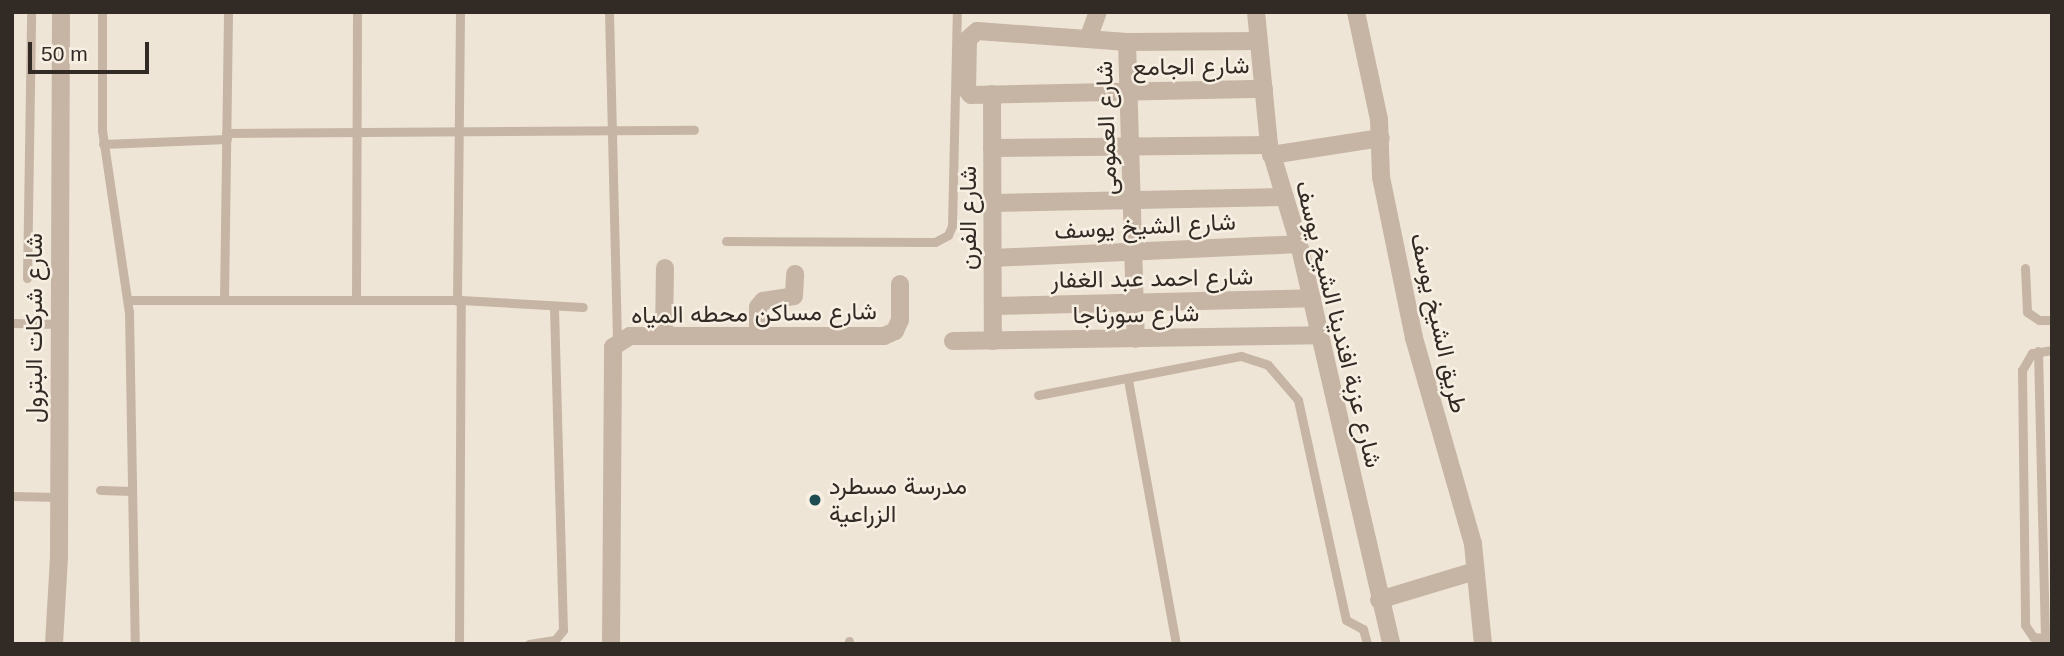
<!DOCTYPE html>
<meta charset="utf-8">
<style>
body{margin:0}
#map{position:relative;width:2064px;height:656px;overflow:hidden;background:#efe5d7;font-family:Helvetica,Vazirmatn,sans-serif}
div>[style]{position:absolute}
.service>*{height:9px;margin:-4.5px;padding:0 4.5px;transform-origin:4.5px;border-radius:4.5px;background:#c6b5a4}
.minor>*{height:18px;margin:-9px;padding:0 9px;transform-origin:9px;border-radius:9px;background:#c6b5a4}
.tertiary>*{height:18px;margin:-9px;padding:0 9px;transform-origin:9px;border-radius:9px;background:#c6b5a4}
.dots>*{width:19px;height:19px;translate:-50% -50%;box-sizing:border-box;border:4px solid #f8efe3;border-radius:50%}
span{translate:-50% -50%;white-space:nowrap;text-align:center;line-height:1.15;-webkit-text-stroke:5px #f8efe3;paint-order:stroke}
.street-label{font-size:24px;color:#322a25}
.poi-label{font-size:24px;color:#322a25}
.left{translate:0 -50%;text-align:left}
.frame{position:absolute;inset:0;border:14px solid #322a25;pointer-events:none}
.scale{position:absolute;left:28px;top:42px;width:121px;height:32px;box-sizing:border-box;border:4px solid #322a25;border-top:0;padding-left:9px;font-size:21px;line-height:24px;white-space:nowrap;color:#322a25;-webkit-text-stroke:5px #f8efe3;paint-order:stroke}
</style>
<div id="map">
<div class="service">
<i style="left:102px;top:12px;width:118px;rotate:90deg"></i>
<i style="left:102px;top:130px;width:184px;rotate:81.6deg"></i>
<i style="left:129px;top:312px;width:332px;rotate:89deg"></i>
<i style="left:609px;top:12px;width:331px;rotate:88.6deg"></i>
<i style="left:226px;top:133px;width:468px;rotate:-0.4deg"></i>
<i style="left:103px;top:144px;width:124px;rotate:-2.3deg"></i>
<i style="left:726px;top:241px;width:209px;rotate:0.3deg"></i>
<i style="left:935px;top:242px;width:15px;rotate:-28deg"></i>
<i style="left:948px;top:235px;width:10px;rotate:-66deg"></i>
<i style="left:952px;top:226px;width:214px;rotate:-88.7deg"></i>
<i style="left:2025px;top:268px;width:44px;rotate:87.4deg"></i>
<i style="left:2027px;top:312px;width:14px;rotate:34deg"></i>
<i style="left:2039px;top:320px;width:13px"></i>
<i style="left:27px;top:278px;width:266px;rotate:-89.1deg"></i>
<i style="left:128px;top:300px;width:333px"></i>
<i style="left:461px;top:300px;width:122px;rotate:3.3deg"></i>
<i style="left:224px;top:300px;width:288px;rotate:-89.2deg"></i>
<i style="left:356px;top:300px;width:288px;rotate:-89.8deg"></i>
<i style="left:457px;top:301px;width:289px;rotate:-89.4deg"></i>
<i style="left:12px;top:323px;width:46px;rotate:1.2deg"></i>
<i style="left:2052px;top:350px;width:20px;rotate:171deg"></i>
<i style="left:2032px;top:353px;width:20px;rotate:120deg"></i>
<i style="left:2022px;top:370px;width:255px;rotate:89.3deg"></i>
<i style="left:2025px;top:625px;width:14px;rotate:56deg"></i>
<i style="left:2033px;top:637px;width:19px;rotate:6deg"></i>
<i style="left:2038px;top:351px;width:288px;rotate:88.6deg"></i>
<i style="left:1128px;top:380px;width:268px;rotate:79.7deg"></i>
<i style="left:1038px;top:395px;width:207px;rotate:-10.9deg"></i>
<i style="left:1241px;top:356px;width:28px;rotate:18deg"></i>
<i style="left:1268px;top:365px;width:46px;rotate:49.4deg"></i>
<i style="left:1298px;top:400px;width:225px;rotate:77.7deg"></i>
<i style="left:1346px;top:620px;width:19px;rotate:28deg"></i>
<i style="left:1363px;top:629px;width:16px;rotate:75deg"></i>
<i style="left:100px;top:490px;width:32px;rotate:2deg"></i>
<i style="left:12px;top:496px;width:47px;rotate:1.2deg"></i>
<i style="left:459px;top:644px;width:344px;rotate:-89.7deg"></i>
<i style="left:529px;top:644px;width:26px;rotate:-9deg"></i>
<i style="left:555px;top:640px;width:13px;rotate:-51deg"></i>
<i style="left:563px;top:630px;width:324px;rotate:-91.6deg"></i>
<i style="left:849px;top:644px;width:3px;rotate:-90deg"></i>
</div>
<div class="minor">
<i style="left:1256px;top:12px;width:134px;rotate:84.4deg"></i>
<i style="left:1269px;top:145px;width:103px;rotate:73.1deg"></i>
<i style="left:1299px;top:244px;width:410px;rotate:77deg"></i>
<i style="left:1356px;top:12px;width:109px;rotate:77.9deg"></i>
<i style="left:1379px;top:119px;width:58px;rotate:88deg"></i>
<i style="left:1381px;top:177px;width:164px;rotate:78.4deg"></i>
<i style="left:1414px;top:338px;width:214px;rotate:74deg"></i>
<i style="left:1473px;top:544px;width:100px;rotate:84.3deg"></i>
<i style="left:1088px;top:39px;width:29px;rotate:-70deg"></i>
<i style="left:1258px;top:41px;width:131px;rotate:179.6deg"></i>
<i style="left:1127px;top:42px;width:150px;rotate:-175.8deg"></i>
<i style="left:977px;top:31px;width:12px;rotate:138deg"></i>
<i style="left:968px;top:39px;width:51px;rotate:91.1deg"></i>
<i style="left:967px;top:90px;width:6px;rotate:51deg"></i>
<i style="left:971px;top:95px;width:293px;rotate:-1.2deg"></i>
<i style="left:1127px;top:42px;width:297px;rotate:88.3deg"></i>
<i style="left:992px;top:94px;width:247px;rotate:89.8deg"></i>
<i style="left:992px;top:148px;width:277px;rotate:-0.6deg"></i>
<i style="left:1271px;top:155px;width:111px;rotate:-8.8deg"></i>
<i style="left:993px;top:203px;width:292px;rotate:-1.2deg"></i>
<i style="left:993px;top:258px;width:306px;rotate:-2.6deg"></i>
<i style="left:993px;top:306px;width:319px;rotate:-1.4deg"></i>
<i style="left:664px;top:336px;width:68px;rotate:-89.2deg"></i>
<i style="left:758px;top:336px;width:29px;rotate:-90deg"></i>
<i style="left:758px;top:307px;width:8px;rotate:-50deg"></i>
<i style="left:763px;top:301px;width:31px;rotate:-9deg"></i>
<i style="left:794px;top:296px;width:22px;rotate:-87deg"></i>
<i style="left:953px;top:341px;width:366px;rotate:-0.9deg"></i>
<i style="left:1379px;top:600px;width:100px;rotate:-16.8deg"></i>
<i style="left:611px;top:644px;width:297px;rotate:-89.6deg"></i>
<i style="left:613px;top:347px;width:20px;rotate:-33deg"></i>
<i style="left:630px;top:336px;width:254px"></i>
<i style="left:884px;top:336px;width:12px;rotate:-24deg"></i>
<i style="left:895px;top:331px;width:12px;rotate:-66deg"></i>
<i style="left:900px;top:320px;width:36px;rotate:-90deg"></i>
</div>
<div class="tertiary">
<i style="left:54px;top:644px;width:88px;rotate:-86.7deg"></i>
<i style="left:59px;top:556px;width:544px;rotate:-89.79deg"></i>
</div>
<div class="dots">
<i style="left:815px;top:500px;background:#1d4c51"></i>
</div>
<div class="street-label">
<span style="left:1191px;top:66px;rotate:-1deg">شارع الجامع</span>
<span style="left:1106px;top:128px;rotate:-92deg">شارع العمومى</span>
<span style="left:968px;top:218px;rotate:-90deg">شارع الفرن</span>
<span style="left:1145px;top:226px;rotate:-3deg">شارع الشيخ يوسف</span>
<span style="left:1152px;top:278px;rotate:-1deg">شارع احمد عبد الغفار</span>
<span style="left:754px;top:313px;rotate:-1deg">شارع مساكن محطه المياه</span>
<span style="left:1136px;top:314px;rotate:-1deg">شارع سورناجا</span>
<span style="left:1439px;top:323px;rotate:77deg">طريق الشيخ يوسف</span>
<span style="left:1339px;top:324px;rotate:76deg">شارع عزبة افندينا الشيخ يوسف</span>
<span style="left:34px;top:328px;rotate:-90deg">شارع شركات البترول</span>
</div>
<div class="poi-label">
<span class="left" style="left:829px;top:500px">مدرسة مسطرد<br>الزراعية</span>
</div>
<div class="frame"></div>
<div class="scale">50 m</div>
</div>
